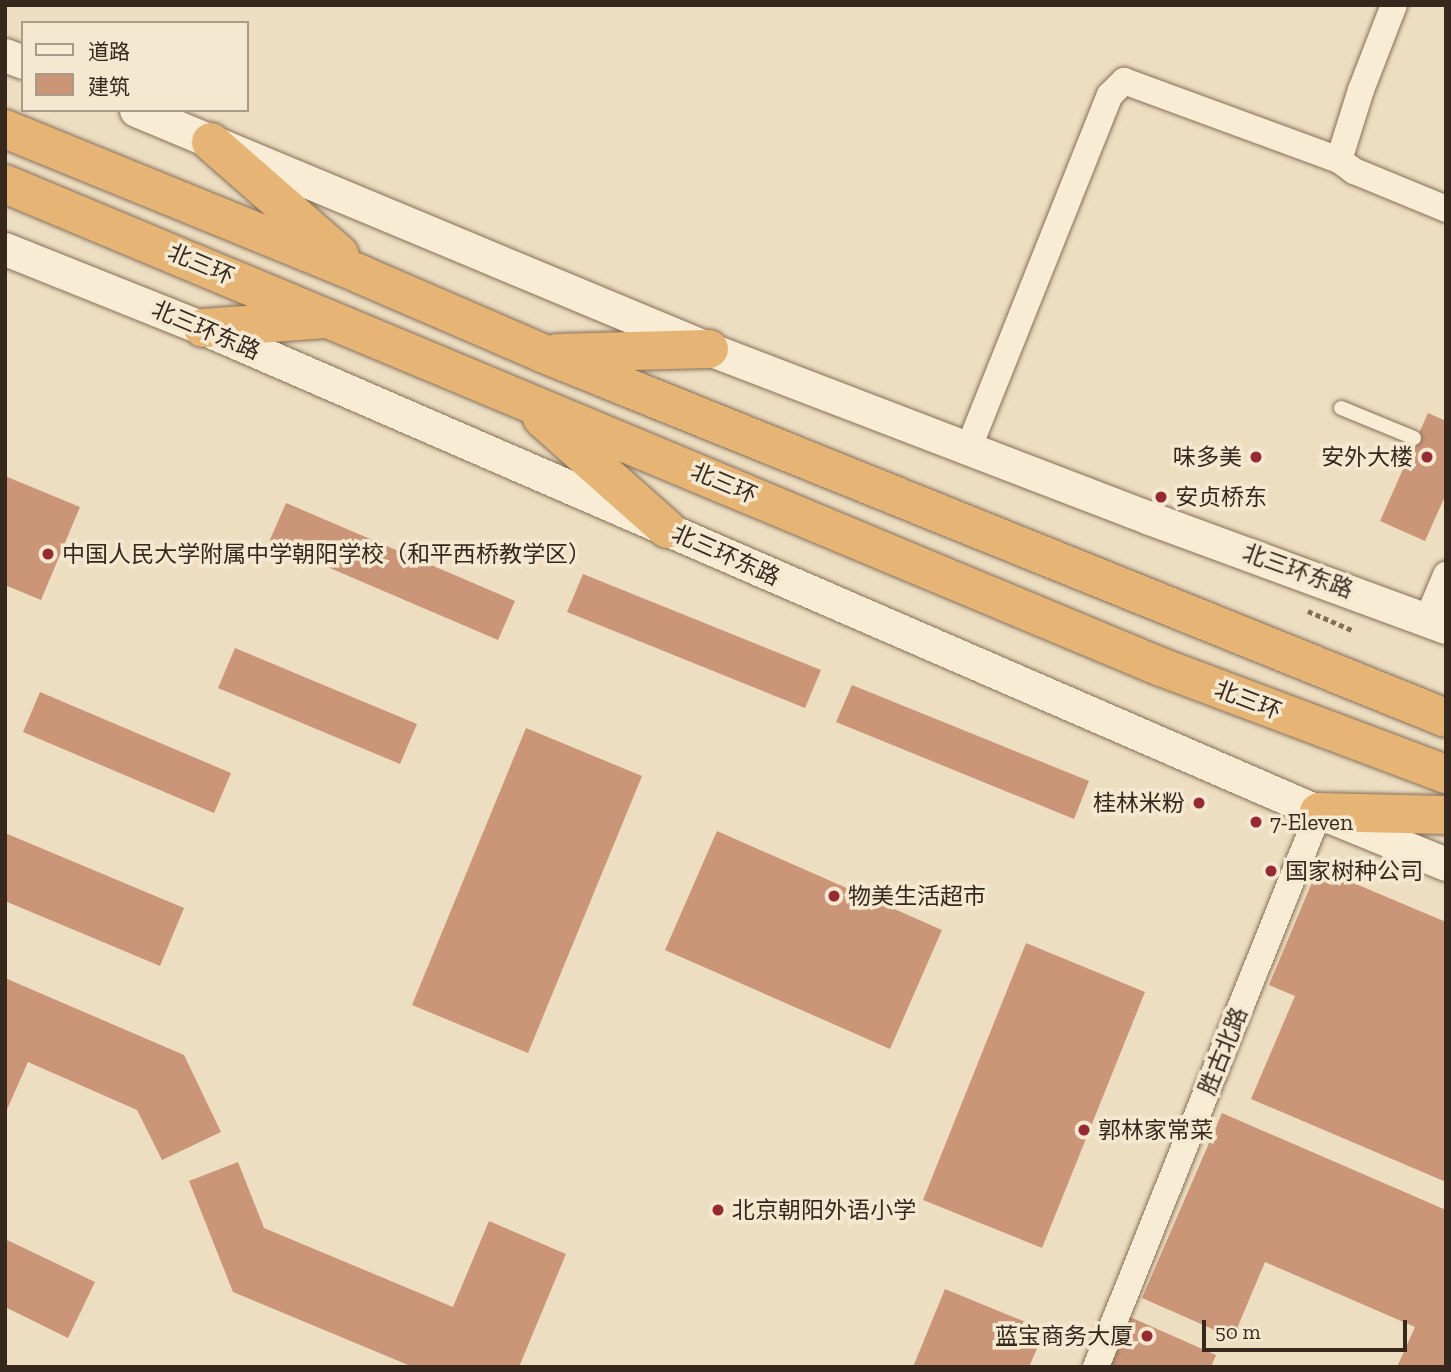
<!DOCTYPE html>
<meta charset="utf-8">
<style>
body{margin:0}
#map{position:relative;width:1451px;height:1372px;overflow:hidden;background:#eddec1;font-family:"Zilla Slab","Noto Sans SC",serif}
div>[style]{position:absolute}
.building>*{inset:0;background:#cb9677}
.path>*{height:4.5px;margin-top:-2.25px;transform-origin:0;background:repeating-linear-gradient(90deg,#866f59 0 5px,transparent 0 8.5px)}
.roads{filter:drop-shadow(0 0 2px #866f59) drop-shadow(0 0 2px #866f59)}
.service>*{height:14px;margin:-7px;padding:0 7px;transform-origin:7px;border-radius:7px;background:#f8ecd4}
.minor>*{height:26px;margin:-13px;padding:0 13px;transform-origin:13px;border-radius:13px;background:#f8ecd4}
.tertiary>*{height:33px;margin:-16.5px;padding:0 16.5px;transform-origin:16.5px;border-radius:16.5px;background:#f8ecd4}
.trunk>*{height:38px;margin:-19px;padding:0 19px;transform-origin:19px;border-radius:19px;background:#e6b576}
.dots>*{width:19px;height:19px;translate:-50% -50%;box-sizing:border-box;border:4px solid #f5e8d1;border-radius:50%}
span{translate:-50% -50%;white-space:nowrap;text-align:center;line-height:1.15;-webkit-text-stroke:7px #f5e8d1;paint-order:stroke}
.street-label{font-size:23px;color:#36281d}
.poi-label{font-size:23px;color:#36281d}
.right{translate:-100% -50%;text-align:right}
.left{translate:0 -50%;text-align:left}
.frame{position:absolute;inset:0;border:7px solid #36281d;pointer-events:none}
.legend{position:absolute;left:21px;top:21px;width:228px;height:91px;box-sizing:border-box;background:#f5e8d1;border:2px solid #a99b89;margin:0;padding:9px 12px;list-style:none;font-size:21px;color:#36281d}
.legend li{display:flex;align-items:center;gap:14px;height:35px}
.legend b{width:35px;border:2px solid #a99b89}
.scale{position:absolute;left:1202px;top:1320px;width:205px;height:32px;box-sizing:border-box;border:4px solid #36281d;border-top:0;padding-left:9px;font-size:21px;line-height:24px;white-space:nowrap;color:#36281d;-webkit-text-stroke:5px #f5e8d1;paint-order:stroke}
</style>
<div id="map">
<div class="building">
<i style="clip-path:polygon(1428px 413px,1446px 421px,1446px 494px,1425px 541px,1380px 521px)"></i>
<i style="clip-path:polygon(5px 476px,80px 507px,41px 600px,5px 585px)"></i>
<i style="clip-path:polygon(286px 503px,515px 601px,498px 640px,269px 542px)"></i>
<i style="clip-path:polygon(583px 574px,821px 670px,805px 708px,567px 612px)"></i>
<i style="clip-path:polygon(235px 648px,417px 724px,400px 764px,218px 688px)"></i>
<i style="clip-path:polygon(852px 685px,1089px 781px,1074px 819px,836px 722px)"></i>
<i style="clip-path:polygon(40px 692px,231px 773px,214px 813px,23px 732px)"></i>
<i style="clip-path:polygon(526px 728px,642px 776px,528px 1053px,412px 1005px)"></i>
<i style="clip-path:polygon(717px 831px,942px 930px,890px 1049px,665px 950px)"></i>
<i style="clip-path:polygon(5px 833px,184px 908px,160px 966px,5px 901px)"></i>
<i style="clip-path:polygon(1318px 868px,1446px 922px,1446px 1182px,1251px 1099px,1295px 996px,1269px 985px)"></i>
<i style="clip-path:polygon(1026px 943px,1145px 992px,1042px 1248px,923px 1200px)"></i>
<i style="clip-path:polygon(5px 978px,184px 1055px,221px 1132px,162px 1160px,137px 1110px,28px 1062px,5px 1114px)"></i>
<i style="clip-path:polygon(1222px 1113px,1446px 1210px,1446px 1367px,1397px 1367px,1415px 1327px,1265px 1262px,1233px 1338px,1142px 1298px)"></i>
<i style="clip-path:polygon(238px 1162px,264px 1228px,453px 1307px,489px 1221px,566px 1254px,519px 1367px,413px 1367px,233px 1292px,189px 1181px)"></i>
<i style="clip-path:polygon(5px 1239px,95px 1282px,68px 1338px,5px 1307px)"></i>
<i style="clip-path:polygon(945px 1289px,1045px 1330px,1029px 1367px,913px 1367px)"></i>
<i style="clip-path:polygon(1130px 1317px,1216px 1355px,1211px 1367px,1107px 1367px)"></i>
</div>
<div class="path">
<i style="left:1308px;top:611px;width:48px;rotate:23.4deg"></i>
</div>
<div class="roads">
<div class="service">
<i style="left:1341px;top:408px;width:79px;rotate:22.3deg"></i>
</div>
<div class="minor">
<i style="left:1339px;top:160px;width:73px;rotate:-72.6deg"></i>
<i style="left:1361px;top:90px;width:91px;rotate:-68.8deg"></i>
<i style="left:969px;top:447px;width:379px;rotate:-68.2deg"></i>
<i style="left:1110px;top:95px;width:20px;rotate:-45deg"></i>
<i style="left:1124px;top:81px;width:229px;rotate:20.2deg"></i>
<i style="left:1339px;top:160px;width:19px;rotate:36deg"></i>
<i style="left:1354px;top:171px;width:100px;rotate:22.4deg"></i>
<i style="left:1428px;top:618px;width:47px;rotate:-67.3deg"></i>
<i style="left:1096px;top:1367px;width:598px;rotate:-68.11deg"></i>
</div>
<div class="tertiary">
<i style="left:5px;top:55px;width:19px;rotate:21deg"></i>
<i style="left:136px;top:110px;width:621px;rotate:22.64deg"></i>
<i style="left:709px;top:349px;width:471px;rotate:21deg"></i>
<i style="left:1149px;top:518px;width:316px;rotate:20.2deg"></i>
<i style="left:5px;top:249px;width:213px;rotate:21.8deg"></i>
<i style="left:203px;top:328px;width:1216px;rotate:23.45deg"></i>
<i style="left:1319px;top:812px;width:137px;rotate:22.3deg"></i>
</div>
<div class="trunk">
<i style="left:5px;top:129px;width:386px;rotate:22.2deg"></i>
<i style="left:362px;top:275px;width:196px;rotate:23.4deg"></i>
<i style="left:542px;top:353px;width:975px;rotate:21.99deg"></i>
<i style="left:211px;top:142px;width:171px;rotate:41.2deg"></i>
<i style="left:5px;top:184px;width:1253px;rotate:22.68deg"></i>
<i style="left:1161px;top:667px;width:304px;rotate:20.6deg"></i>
<i style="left:203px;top:328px;width:123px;rotate:-4.2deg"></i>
<i style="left:557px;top:353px;width:152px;rotate:-1.5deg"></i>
<i style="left:542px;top:418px;width:167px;rotate:41.6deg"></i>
<i style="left:1319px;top:812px;width:127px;rotate:1.4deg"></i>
</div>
</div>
<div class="dots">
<i style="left:1256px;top:457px;background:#952a30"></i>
<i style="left:1427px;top:457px;background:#952a30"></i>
<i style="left:1161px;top:497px;background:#952a30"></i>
<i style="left:48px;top:554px;background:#952a30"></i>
<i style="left:1199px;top:803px;background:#952a30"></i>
<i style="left:1256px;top:822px;background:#952a30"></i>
<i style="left:1271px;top:871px;background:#952a30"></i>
<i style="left:834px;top:896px;background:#952a30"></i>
<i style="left:1084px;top:1130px;background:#952a30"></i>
<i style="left:718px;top:1210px;background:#952a30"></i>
<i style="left:1147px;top:1336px;background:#952a30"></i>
</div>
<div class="street-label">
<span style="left:201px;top:264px;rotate:23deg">北三环</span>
<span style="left:206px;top:330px;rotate:23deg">北三环东路</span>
<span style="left:724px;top:483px;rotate:23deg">北三环</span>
<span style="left:726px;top:555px;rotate:24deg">北三环东路</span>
<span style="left:1298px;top:571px;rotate:20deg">北三环东路</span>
<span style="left:1248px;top:700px;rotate:21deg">北三环</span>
<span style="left:1223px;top:1051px;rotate:-68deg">胜古北路</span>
</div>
<div class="poi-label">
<span class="right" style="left:1242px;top:457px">味多美</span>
<span class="right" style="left:1413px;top:457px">安外大楼</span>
<span class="left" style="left:1175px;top:497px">安贞桥东</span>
<span class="left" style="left:62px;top:554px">中国人民大学附属中学朝阳学校（和平西桥教学区）</span>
<span class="right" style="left:1185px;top:803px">桂林米粉</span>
<span class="left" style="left:1270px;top:822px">7-Eleven</span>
<span class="left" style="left:1285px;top:871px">国家树种公司</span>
<span class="left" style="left:848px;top:896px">物美生活超市</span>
<span class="left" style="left:1098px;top:1130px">郭林家常菜</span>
<span class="left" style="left:732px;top:1210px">北京朝阳外语小学</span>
<span class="right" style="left:1133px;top:1336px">蓝宝商务大厦</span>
</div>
<div class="frame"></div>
<ul class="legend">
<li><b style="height:9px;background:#f8ecd4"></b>道路</li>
<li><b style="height:19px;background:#cb9677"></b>建筑</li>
</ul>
<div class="scale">50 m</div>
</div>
